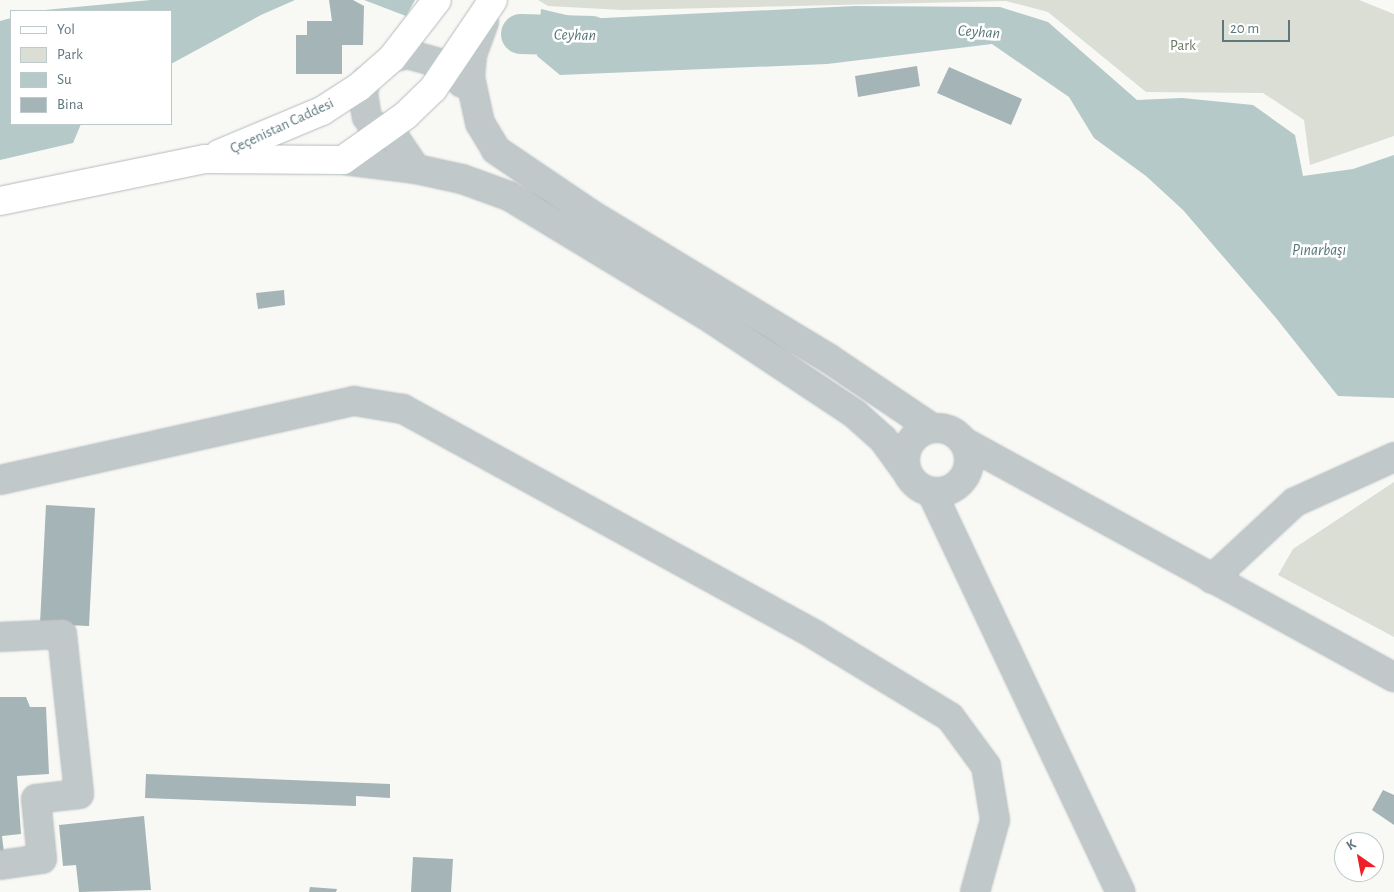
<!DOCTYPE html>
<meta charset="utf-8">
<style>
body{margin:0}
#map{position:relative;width:1394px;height:892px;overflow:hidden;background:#f8f8f5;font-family:"Alegreya Sans",sans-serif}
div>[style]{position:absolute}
.green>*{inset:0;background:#daded4}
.water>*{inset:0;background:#b4c9c8}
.river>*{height:40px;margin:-20px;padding:0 20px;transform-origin:20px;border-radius:20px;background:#b4c9c8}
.building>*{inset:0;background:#a5b4b6}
.roads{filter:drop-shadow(0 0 1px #b2bbbd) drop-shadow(0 0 1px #b2bbbd)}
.minor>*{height:28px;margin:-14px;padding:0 14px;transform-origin:14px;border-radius:14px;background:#c1c8ca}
.minor>.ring{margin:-14px;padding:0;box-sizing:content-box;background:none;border:28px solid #c1c8ca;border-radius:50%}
.major>*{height:28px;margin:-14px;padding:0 14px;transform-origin:14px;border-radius:14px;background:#fff}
span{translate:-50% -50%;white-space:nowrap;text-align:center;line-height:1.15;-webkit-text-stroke:5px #fff;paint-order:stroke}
.park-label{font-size:15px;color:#6c7a61}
.street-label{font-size:15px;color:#5d777d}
.water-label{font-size:16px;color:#577675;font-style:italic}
.legend{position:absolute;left:10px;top:10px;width:162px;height:115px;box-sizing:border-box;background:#fff;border:1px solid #bec9cb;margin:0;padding:6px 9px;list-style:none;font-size:15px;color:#5d777d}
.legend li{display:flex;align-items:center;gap:10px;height:25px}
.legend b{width:25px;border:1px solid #bec9cb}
.north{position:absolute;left:1334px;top:832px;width:50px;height:50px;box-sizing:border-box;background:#fff;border:1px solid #bec9cb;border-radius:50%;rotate:327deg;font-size:14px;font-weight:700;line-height:20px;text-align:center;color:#5d777d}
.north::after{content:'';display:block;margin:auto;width:18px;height:22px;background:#ef1f28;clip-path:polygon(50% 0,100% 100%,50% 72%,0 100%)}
.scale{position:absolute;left:1222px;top:20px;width:68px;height:22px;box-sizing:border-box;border:2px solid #5d777d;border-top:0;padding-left:6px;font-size:15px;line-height:18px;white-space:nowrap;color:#5d777d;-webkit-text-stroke:4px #fff;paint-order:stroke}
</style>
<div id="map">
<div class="green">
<i style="clip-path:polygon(538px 0,1359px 0,1394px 14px,1394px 136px,1310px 165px,1304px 120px,1263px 93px,1146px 92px,1048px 12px,1006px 1px,622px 10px,548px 6px)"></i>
<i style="clip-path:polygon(1394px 482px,1394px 637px,1278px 575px,1293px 549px)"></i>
</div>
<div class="water">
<i style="clip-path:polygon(151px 0,295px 0,261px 15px,171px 64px,171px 11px,34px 11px)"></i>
<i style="clip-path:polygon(364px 0,415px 0,406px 16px)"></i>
<i style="clip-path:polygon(855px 6px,1000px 7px,1048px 22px,1137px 100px,1182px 98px,1253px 105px,1295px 135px,1303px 176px,1353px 169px,1394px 155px,1394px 398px,1338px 396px,1276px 318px,1183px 210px,1146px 176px,1094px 138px,1069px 97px,992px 44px,827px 64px,560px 75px,537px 56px,541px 9px,583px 19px)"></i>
<i style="clip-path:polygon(11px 18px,11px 124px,81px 124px,73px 143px,0 160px,0 21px)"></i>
</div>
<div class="river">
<i style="left:521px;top:34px;width:71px;rotate:1.6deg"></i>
</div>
<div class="building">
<i style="clip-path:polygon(329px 0,353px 0,364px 6px,363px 45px,342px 45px,342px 74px,296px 74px,296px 35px,307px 35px,307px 21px,332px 21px)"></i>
<i style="clip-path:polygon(917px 66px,920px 86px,858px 97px,855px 76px)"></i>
<i style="clip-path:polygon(949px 67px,1022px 99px,1011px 125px,937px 93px)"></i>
<i style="clip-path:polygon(284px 290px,285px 305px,258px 309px,256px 293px)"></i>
<i style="clip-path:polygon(46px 505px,95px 508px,89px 626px,40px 624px)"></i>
<i style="clip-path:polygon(0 697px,26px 697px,30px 707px,46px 707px,49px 774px,17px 776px,21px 834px,2px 836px,4px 853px,0 853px)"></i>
<i style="clip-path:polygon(146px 774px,390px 784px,390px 798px,356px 796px,356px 806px,145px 798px)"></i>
<i style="clip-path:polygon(1383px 790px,1394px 795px,1394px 825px,1372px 810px)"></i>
<i style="clip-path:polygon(144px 816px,151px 890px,79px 892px,76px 865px,63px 866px,59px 825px)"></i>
<i style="clip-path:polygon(413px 857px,453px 859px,451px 892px,411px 892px)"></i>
<i style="clip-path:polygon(310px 887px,337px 889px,336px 892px,309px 892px)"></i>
</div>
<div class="roads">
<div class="minor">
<i style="left:484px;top:22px;width:35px;rotate:110deg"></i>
<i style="left:472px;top:55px;width:22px;rotate:95deg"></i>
<i style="left:470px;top:77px;width:47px;rotate:77.7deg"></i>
<i style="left:480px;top:123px;width:31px;rotate:59deg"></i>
<i style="left:496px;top:150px;width:116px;rotate:34.1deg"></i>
<i style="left:592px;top:215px;width:276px;rotate:31.2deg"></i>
<i style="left:828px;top:358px;width:125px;rotate:33.9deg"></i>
<i style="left:392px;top:58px;width:16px;rotate:-15deg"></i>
<i style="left:407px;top:54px;width:46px;rotate:15.3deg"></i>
<i style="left:451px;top:66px;width:20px;rotate:57deg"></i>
<i style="left:366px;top:80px;width:13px;rotate:103deg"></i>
<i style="left:363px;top:93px;width:24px;rotate:81deg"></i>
<i style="left:367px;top:117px;width:12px;rotate:55deg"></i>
<i style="left:374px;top:127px;width:14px;rotate:4deg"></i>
<i style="left:388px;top:128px;width:50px;rotate:55.7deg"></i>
<i style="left:343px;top:160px;width:74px;rotate:7deg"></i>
<i style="left:416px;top:169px;width:47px;rotate:12.3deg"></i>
<i style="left:462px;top:179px;width:50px;rotate:19.9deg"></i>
<i style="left:509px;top:196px;width:237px;rotate:31.2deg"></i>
<i style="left:712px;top:319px;width:172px;rotate:33.6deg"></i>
<i style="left:855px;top:414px;width:38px;rotate:42deg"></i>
<i style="left:883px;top:439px;width:37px;rotate:54deg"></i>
<i class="ring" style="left:905px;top:428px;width:36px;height:36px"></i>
<i style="left:964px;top:442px;width:490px;rotate:28.7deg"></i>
<i style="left:0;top:480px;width:363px;rotate:-12.6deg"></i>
<i style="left:354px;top:401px;width:50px;rotate:9.3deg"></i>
<i style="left:403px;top:409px;width:470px;rotate:28.7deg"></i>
<i style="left:815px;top:635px;width:158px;rotate:31.3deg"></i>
<i style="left:950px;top:717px;width:61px;rotate:53.7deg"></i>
<i style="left:986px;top:766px;width:55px;rotate:80.5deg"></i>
<i style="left:995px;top:820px;width:75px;rotate:105.5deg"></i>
<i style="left:932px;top:493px;width:441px;rotate:64.7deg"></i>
<i style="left:1212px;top:579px;width:113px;rotate:-42.9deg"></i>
<i style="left:1295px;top:502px;width:109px;rotate:-24.4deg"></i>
<i style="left:0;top:637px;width:62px;rotate:-2.8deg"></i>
<i style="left:62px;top:634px;width:161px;rotate:83.9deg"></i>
<i style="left:79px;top:794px;width:43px;rotate:173.4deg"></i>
<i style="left:36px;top:799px;width:60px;rotate:84.3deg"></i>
<i style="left:42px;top:859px;width:42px;rotate:171.9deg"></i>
</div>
<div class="major">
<i style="left:219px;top:154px;width:112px;rotate:-22.7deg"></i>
<i style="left:322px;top:111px;width:44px;rotate:-33deg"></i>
<i style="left:359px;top:87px;width:44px;rotate:-41.3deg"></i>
<i style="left:392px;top:58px;width:73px;rotate:-52.2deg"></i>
<i style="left:0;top:201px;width:209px;rotate:-11.6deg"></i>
<i style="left:205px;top:159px;width:138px;rotate:0.4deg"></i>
<i style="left:343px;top:160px;width:77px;rotate:-35.5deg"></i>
<i style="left:406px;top:115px;width:37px;rotate:-44deg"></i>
<i style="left:433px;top:89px;width:107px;rotate:-56deg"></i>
</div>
</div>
<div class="park-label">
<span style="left:1183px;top:46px">Park</span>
</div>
<div class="street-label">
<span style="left:282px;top:126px;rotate:-25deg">Çeçenistan Caddesi</span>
</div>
<div class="water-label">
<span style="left:979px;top:32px;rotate:4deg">Ceyhan</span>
<span style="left:575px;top:35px;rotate:1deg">Ceyhan</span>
<span style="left:1319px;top:250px">Pınarbaşı</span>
</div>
<ul class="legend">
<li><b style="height:6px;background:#fff"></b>Yol</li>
<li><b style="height:14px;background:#daded4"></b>Park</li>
<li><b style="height:14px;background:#b4c9c8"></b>Su</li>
<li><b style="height:14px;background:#a5b4b6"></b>Bina</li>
</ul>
<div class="north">K</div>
<div class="scale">20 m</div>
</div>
